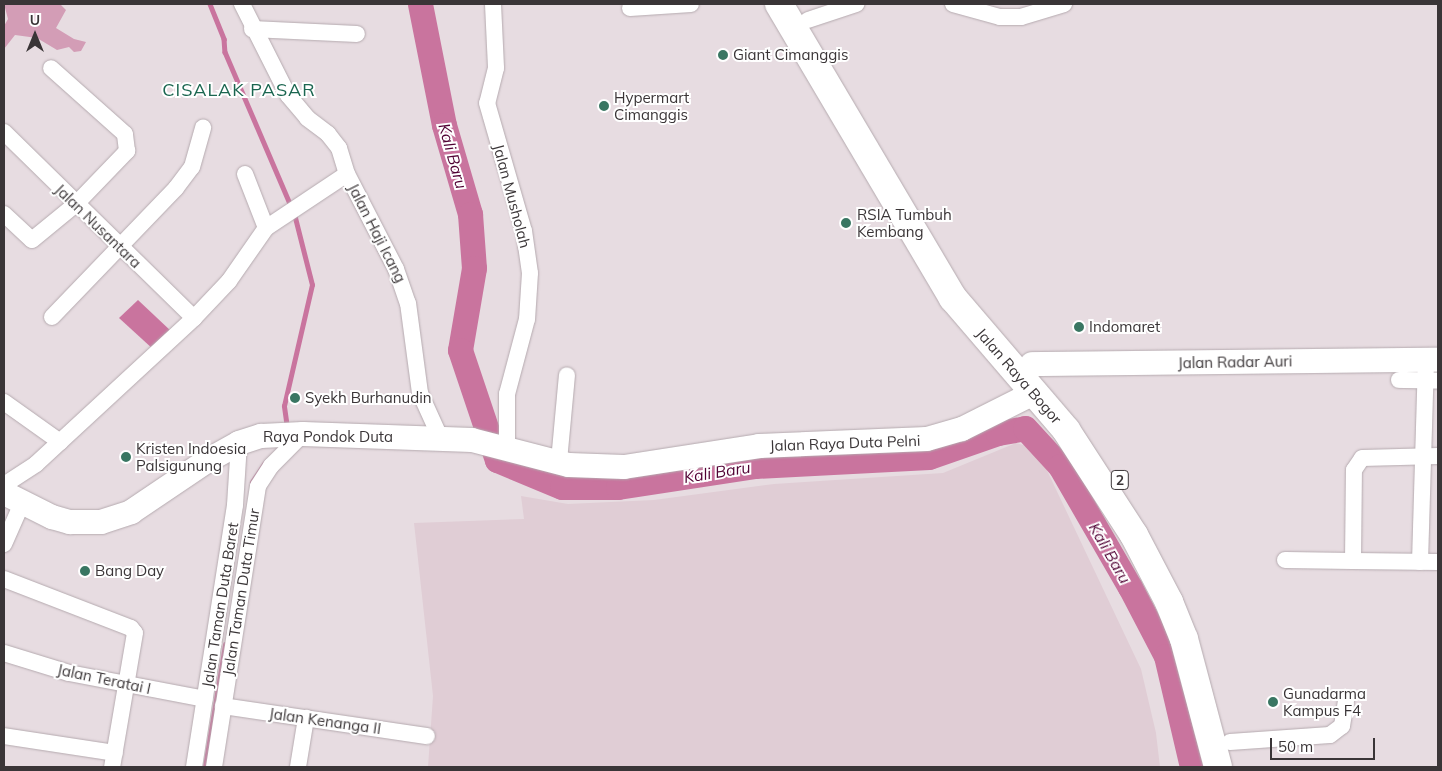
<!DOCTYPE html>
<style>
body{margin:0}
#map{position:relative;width:1442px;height:771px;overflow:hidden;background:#e7dce1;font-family:Mulish,sans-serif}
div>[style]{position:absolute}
.built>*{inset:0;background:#e0cdd5}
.green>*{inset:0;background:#d39db6}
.water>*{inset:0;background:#c9749e}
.stream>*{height:4.5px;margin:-2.25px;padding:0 2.25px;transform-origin:2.25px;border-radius:2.25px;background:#c9749e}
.river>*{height:25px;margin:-12.5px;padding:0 12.5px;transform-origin:12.5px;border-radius:12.5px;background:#c9749e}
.roads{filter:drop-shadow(0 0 1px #b5aaaf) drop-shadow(0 0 1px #b5aaaf)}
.minor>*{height:16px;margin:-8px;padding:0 8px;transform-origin:8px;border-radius:8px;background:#fff}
.secondary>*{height:24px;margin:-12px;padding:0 12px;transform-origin:12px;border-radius:12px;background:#fff}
.trunk>*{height:28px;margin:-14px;padding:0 14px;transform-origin:14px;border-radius:14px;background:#fff}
.dots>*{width:14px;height:14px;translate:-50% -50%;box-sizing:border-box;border:2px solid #fff;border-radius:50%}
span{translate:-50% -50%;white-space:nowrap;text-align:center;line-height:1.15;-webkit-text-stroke:4px #fff;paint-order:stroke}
.shield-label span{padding:1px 4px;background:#fff;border:1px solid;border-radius:4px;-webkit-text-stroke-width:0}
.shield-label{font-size:14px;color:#3a3537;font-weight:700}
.poi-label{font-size:15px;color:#3a3537}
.left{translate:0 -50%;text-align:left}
.street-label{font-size:15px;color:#3a3537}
.water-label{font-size:16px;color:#500133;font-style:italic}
.quarter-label{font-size:18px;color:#1b6650;letter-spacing:1px}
.frame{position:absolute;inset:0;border:5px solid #3a3537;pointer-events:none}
.north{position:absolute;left:10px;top:10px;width:50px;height:50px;-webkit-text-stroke:4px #fff;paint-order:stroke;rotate:0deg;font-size:14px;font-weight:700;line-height:20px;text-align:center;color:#3a3537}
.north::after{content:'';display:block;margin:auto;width:18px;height:22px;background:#3a3537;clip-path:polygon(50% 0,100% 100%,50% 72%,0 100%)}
.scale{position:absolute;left:1270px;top:738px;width:105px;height:22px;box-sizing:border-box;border:2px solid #3a3537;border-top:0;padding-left:6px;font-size:15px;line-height:18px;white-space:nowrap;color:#3a3537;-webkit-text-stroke:4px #fff;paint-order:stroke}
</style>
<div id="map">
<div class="built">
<i style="clip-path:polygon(1016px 443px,1027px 446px,1044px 464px,1141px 669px,1156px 733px,1160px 767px,428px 767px,433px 696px,414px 523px,524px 519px,521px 496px,568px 504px,654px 500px,774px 484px,943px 473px)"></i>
</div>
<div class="green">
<i style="clip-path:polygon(4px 4px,61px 5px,66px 10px,56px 28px,74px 39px,86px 42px,81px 51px,74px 52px,69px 47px,57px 50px,37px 38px,15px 35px,4px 49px,4px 26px,8px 19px)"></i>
</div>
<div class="water">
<i style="clip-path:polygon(138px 300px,172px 332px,154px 350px,119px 318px)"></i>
</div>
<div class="stream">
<i style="left:210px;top:4px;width:38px;rotate:68deg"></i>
<i style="left:224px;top:39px;width:13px;rotate:86deg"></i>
<i style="left:225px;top:52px;width:168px;rotate:66.8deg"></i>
<i style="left:287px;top:428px;width:22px;rotate:-98deg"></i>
<i style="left:284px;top:406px;width:124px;rotate:-77deg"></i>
<i style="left:312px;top:285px;width:73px;rotate:-104.2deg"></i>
<i style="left:252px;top:482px;width:22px;rotate:-56deg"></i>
<i style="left:205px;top:767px;width:124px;rotate:-80.7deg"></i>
</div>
<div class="river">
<i style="left:420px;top:4px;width:123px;rotate:78.8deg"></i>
<i style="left:444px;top:125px;width:93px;rotate:73.7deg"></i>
<i style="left:470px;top:214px;width:54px;rotate:85.8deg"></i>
<i style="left:474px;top:268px;width:83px;rotate:99.7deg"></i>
<i style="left:460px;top:350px;width:116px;rotate:71.4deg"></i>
<i style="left:497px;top:460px;width:70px;rotate:22.6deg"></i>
<i style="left:562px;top:487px;width:56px"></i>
<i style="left:618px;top:487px;width:139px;rotate:-8.7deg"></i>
<i style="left:755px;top:466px;width:174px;rotate:-3deg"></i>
<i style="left:929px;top:457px;width:73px;rotate:-19.2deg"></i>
<i style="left:998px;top:433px;width:27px;rotate:-10deg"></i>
<i style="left:1025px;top:428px;width:52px;rotate:47.4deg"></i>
<i style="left:1060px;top:466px;width:140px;rotate:60deg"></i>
<i style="left:1130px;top:587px;width:78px;rotate:62.4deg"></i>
<i style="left:1166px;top:656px;width:114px;rotate:76.8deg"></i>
</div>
<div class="roads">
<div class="minor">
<i style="left:242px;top:4px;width:102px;rotate:63.2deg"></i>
<i style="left:288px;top:95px;width:30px;rotate:50deg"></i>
<i style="left:307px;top:118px;width:26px;rotate:37deg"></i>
<i style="left:328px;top:134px;width:18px;rotate:52deg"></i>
<i style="left:339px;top:148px;width:27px;rotate:73deg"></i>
<i style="left:347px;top:174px;width:107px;rotate:62.7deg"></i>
<i style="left:396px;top:269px;width:36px;rotate:71deg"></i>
<i style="left:408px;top:303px;width:91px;rotate:82.4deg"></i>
<i style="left:420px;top:393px;width:48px;rotate:65.6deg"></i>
<i style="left:493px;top:4px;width:64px;rotate:87.3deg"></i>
<i style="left:496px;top:68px;width:36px;rotate:104deg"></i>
<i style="left:487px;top:103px;width:133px;rotate:73.9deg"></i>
<i style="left:524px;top:231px;width:42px;rotate:81.9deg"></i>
<i style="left:530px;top:273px;width:46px;rotate:93.7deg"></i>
<i style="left:527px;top:319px;width:78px;rotate:104.9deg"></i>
<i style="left:507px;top:394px;width:54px;rotate:90deg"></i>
<i style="left:953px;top:4px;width:49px;rotate:15.5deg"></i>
<i style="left:1000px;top:17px;width:21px"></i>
<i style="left:1021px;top:17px;width:45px;rotate:-16.8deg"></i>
<i style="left:630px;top:8px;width:61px;rotate:-3.8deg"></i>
<i style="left:808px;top:20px;width:51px;rotate:-18.4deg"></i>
<i style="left:252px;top:29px;width:105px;rotate:2.7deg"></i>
<i style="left:4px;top:132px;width:266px;rotate:44.4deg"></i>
<i style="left:245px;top:174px;width:58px;rotate:68.7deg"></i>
<i style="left:4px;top:214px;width:38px;rotate:43deg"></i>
<i style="left:32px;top:240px;width:57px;rotate:-39.3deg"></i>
<i style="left:76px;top:204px;width:74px;rotate:-46.1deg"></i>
<i style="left:127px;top:151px;width:17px;rotate:-97deg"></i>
<i style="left:125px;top:134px;width:99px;rotate:-138.3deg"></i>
<i style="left:52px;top:317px;width:179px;rotate:-46.1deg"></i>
<i style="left:176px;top:188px;width:26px;rotate:-53deg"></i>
<i style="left:192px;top:167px;width:41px;rotate:-74.2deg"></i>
<i style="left:1399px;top:380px;width:39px;rotate:1deg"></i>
<i style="left:4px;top:402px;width:69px;rotate:35.5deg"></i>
<i style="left:559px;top:461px;width:86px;rotate:-84.7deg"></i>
<i style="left:4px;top:485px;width:38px;rotate:-33deg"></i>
<i style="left:36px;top:464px;width:215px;rotate:-42.7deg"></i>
<i style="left:194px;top:318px;width:51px;rotate:-46.6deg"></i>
<i style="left:229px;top:281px;width:65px;rotate:-55.1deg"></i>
<i style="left:266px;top:228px;width:97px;rotate:-33.7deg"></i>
<i style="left:4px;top:544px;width:47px;rotate:-66.2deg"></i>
<i style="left:1285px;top:560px;width:68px;rotate:0.8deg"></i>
<i style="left:1353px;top:561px;width:91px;rotate:-89.4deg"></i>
<i style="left:1354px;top:470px;width:14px;rotate:-56deg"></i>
<i style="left:1362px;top:458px;width:76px;rotate:-1.5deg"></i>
<i style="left:1353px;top:561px;width:85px;rotate:0.7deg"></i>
<i style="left:1420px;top:562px;width:202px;rotate:-88.3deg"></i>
<i style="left:4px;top:579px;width:136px;rotate:21.1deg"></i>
<i style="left:131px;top:628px;width:6px;rotate:51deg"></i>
<i style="left:135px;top:633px;width:136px;rotate:99.7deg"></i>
<i style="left:4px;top:653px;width:68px;rotate:17.1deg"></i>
<i style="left:69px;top:673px;width:138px;rotate:10.8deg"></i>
<i style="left:223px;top:706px;width:206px;rotate:8.4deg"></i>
<i style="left:4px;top:736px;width:112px;rotate:8.7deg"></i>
<i style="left:1230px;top:742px;width:100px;rotate:-4deg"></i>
<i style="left:1330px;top:735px;width:15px;rotate:-37deg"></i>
<i style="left:1342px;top:726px;width:26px;rotate:-81deg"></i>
<i style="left:194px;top:767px;width:265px;rotate:-81.1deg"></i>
<i style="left:235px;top:505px;width:62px;rotate:-86.3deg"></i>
<i style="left:214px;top:767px;width:284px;rotate:-81.1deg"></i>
<i style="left:258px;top:486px;width:24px;rotate:-57deg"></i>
<i style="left:271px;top:466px;width:45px;rotate:-45deg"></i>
<i style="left:298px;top:767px;width:50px;rotate:-80.7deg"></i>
</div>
<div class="secondary">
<i style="left:1032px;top:364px;width:406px;rotate:-0.6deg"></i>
<i style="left:4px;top:493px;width:54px;rotate:26.6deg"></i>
<i style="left:52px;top:517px;width:19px;rotate:16deg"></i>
<i style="left:70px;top:522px;width:31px"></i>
<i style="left:101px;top:522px;width:32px;rotate:-18deg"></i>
<i style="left:131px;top:512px;width:89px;rotate:-34deg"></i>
<i style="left:205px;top:462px;width:39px;rotate:-29deg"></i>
<i style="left:239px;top:443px;width:23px;rotate:-18deg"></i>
<i style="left:261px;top:436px;width:42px;rotate:-2.7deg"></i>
<i style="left:303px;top:434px;width:169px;rotate:2deg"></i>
<i style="left:472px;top:440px;width:100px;rotate:14.5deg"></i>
<i style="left:569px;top:465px;width:55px;rotate:2.1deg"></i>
<i style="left:624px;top:467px;width:137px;rotate:-8.8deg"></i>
<i style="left:759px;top:446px;width:168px;rotate:-2.4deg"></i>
<i style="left:927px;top:439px;width:36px;rotate:-16deg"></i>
<i style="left:962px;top:429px;width:80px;rotate:-26.6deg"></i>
</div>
<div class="trunk">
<i style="left:779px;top:4px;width:342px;rotate:59.4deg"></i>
<i style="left:953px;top:298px;width:174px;rotate:49.4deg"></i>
<i style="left:1066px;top:430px;width:125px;rotate:57.1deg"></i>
<i style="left:1134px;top:535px;width:76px;rotate:62.4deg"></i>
<i style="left:1169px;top:602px;width:40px;rotate:68deg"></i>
<i style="left:1184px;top:639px;width:132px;rotate:75.1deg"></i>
</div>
</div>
<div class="dots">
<i style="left:723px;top:55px;background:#397662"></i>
<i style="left:604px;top:106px;background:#397662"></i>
<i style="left:846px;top:223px;background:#397662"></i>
<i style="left:1079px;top:327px;background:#397662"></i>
<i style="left:295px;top:398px;background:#397662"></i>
<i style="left:126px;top:457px;background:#397662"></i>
<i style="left:85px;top:571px;background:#397662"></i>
<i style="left:1273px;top:702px;background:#397662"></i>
</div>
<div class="shield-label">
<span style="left:1120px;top:480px">2</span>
</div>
<div class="poi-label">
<span class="left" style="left:733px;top:55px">Giant Cimanggis</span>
<span class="left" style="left:614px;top:106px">Hypermart<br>Cimanggis</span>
<span class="left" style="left:857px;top:223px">RSIA Tumbuh<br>Kembang</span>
<span class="left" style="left:1089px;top:327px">Indomaret</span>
<span class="left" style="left:305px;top:398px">Syekh Burhanudin</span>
<span class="left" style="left:136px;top:457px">Kristen Indoesia<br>Palsigunung</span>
<span class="left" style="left:95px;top:571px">Bang Day</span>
<span class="left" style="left:1283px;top:702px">Gunadarma<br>Kampus F4</span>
</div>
<div class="street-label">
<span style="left:512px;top:196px;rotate:75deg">Jalan Musholah</span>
<span style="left:98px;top:226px;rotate:44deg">Jalan Nusantara</span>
<span style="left:377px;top:233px;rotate:63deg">Jalan Haji Icang</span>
<span style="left:1235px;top:362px;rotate:-1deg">Jalan Radar Auri</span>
<span style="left:1019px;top:376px;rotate:49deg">Jalan Raya Bogor</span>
<span style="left:328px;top:437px">Raya Pondok Duta</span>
<span style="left:845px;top:443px;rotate:-2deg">Jalan Raya Duta Pelni</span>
<span style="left:241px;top:592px;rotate:-81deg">Jalan Taman Duta Timur</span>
<span style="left:220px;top:605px;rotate:-81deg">Jalan Taman Duta Baret</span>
<span style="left:104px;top:679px;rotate:12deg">Jalan Teratai I</span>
<span style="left:325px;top:721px;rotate:8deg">Jalan Kenanga II</span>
</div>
<div class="water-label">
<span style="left:453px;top:156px;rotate:74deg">Kali Baru</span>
<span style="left:717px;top:472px;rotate:-9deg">Kali Baru</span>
<span style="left:1110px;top:553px;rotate:60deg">Kali Baru</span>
</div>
<div class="quarter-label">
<span style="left:239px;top:90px">CISALAK PASAR</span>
</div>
<div class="frame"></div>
<div class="north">U</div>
<div class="scale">50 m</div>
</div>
